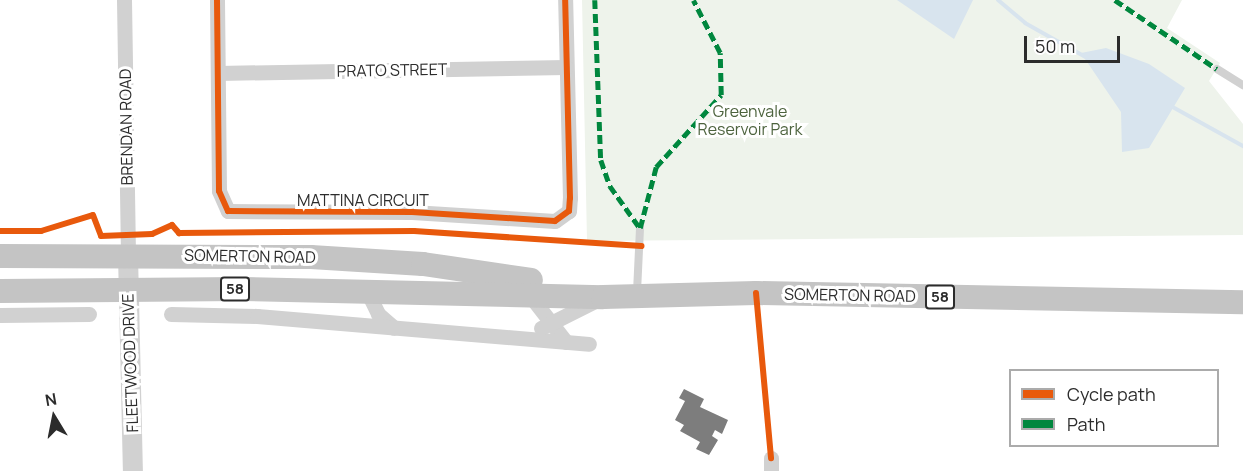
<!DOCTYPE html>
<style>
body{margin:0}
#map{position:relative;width:1243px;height:471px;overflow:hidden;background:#fff;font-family:Manrope,sans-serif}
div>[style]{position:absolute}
.green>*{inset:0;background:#eef3eb}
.water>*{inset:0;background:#d8e4ee}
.stream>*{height:4px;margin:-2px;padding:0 2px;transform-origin:2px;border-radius:2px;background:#d8e4ee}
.building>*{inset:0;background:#7d7d7d}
.service>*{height:8px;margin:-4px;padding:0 4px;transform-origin:4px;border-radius:4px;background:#d1d1d1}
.minor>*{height:15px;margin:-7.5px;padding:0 7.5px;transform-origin:7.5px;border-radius:7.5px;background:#d1d1d1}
.tertiary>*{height:20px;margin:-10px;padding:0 10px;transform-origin:10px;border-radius:10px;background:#d1d1d1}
.primary>*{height:24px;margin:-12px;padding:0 12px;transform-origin:12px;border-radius:12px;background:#c4c4c4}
.quiet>*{height:4.5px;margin-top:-2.25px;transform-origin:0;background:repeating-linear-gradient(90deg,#00873e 0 9px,transparent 0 13.5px)}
.cycleway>*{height:6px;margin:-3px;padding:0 3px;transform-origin:3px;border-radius:3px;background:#e8590c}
span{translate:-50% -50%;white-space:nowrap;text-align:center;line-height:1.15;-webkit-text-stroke:6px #fff;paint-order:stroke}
.shield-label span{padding:2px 4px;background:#fff;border:2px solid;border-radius:4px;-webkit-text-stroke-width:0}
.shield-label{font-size:15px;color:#2c2c2c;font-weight:700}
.street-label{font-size:16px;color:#2c2c2c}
.park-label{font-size:16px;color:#4d633e}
.legend{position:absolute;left:1009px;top:369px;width:210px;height:78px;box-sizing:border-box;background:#fff;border:2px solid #ababab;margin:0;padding:8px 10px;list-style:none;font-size:18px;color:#2c2c2c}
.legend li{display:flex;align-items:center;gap:12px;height:30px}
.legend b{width:30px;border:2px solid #ababab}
.north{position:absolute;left:24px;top:387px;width:60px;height:60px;-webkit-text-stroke:4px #fff;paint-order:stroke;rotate:350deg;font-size:16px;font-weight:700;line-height:24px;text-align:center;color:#2c2c2c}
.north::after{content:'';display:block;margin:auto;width:21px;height:27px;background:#2c2c2c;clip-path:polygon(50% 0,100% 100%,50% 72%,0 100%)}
.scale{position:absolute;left:1024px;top:36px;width:96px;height:27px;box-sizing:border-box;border:3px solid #2c2c2c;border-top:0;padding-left:8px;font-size:18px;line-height:21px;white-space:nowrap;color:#2c2c2c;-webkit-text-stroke:4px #fff;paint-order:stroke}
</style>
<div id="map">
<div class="green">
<i style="clip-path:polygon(582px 0,1182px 0,1167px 28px,1220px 63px,1209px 81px,1243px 124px,1243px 235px,587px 241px)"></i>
</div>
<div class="water">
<i style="clip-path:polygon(897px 0,973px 0,954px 39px)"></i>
<i style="clip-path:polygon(1106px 48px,1149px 64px,1185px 88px,1149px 148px,1122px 152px,1121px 112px,1081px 53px)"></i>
</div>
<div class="stream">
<i style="left:998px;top:0;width:35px;rotate:40deg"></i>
<i style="left:1025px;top:23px;width:71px;rotate:29.4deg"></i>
<i style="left:1169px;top:105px;width:85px;rotate:29deg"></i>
</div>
<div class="building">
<i style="clip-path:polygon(684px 389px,704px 399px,700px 407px,728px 420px,722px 434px,715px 430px,712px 436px,718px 440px,709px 455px,696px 449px,700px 442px,680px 431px,684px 425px,675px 420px,685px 401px,679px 398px)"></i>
</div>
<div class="service">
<i style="left:1217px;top:69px;width:31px;rotate:32deg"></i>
<i style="left:637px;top:292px;width:64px;rotate:-87.3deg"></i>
</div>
<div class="minor">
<i style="left:124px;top:0;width:255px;rotate:89.1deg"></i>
<i style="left:217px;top:0;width:191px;rotate:89.4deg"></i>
<i style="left:219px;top:191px;width:22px;rotate:66deg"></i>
<i style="left:228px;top:211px;width:184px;rotate:0.3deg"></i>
<i style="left:412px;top:212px;width:143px;rotate:3.6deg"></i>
<i style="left:555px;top:221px;width:17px;rotate:-36deg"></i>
<i style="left:569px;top:211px;width:13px;rotate:-86deg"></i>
<i style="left:570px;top:198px;width:198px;rotate:-91.4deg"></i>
<i style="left:218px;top:73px;width:348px;rotate:-1deg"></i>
<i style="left:367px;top:291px;width:25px;rotate:64deg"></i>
<i style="left:378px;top:314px;width:21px;rotate:41deg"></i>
<i style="left:528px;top:293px;width:62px;rotate:52.2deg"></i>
<i style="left:171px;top:314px;width:86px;rotate:1.3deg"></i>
<i style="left:257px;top:316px;width:333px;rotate:4.8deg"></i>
<i style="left:0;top:315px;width:89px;rotate:-0.6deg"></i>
<i style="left:541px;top:328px;width:63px;rotate:-26.6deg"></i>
<i style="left:771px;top:458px;width:13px;rotate:90deg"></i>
</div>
<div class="tertiary">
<i style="left:128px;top:255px;width:216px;rotate:88.7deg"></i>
</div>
<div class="primary">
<i style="left:0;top:256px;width:311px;rotate:0.2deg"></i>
<i style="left:311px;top:257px;width:112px;rotate:3.6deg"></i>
<i style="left:423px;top:264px;width:109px;rotate:8.4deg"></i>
<i style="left:0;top:291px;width:242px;rotate:-0.5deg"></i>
<i style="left:242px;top:289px;width:361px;rotate:1.3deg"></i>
<i style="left:603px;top:297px;width:153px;rotate:-1.5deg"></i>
<i style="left:756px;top:293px;width:487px;rotate:1.1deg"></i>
</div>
<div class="quiet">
<i style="left:595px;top:0;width:160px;rotate:87.9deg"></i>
<i style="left:601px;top:160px;width:28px;rotate:71deg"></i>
<i style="left:610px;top:186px;width:52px;rotate:54.5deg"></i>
<i style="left:1115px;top:0;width:123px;rotate:34.1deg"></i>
<i style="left:640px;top:228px;width:63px;rotate:-75.3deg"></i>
<i style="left:656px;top:167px;width:97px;rotate:-47.9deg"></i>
<i style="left:721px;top:95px;width:42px;rotate:-91.4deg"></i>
<i style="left:720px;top:53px;width:59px;rotate:-117deg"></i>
</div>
<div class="cycleway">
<i style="left:217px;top:0;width:191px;rotate:89.4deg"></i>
<i style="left:219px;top:191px;width:22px;rotate:66deg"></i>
<i style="left:228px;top:211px;width:184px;rotate:0.3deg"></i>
<i style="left:412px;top:212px;width:143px;rotate:3.6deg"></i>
<i style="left:555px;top:221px;width:17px;rotate:-36deg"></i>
<i style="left:569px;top:211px;width:13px;rotate:-86deg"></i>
<i style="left:570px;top:198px;width:198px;rotate:-91.4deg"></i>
<i style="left:0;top:231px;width:41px"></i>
<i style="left:41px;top:231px;width:54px;rotate:-17.1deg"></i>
<i style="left:93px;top:215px;width:22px;rotate:69deg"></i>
<i style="left:101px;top:236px;width:51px;rotate:-2.2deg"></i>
<i style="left:152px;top:234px;width:22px;rotate:-24deg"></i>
<i style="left:172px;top:225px;width:11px;rotate:49deg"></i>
<i style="left:179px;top:233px;width:235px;rotate:-0.5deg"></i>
<i style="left:414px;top:231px;width:228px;rotate:3.8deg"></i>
<i style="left:756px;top:293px;width:166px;rotate:84.8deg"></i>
</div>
<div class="shield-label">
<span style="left:235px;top:289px">58</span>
<span style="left:940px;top:297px">58</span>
</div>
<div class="street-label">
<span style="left:392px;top:70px;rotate:-1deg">PRATO STREET</span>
<span style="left:126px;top:127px;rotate:-91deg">BRENDAN ROAD</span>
<span style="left:363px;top:200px">MATTINA CIRCUIT</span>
<span style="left:250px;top:256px;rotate:1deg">SOMERTON ROAD</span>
<span style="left:850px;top:295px;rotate:1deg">SOMERTON ROAD</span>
<span style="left:130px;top:363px;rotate:-92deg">FLEETWOOD DRIVE</span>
</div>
<div class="park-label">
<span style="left:750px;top:120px">Greenvale<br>Reservoir Park</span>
</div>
<ul class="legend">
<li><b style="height:8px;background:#e8590c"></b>Cycle path</li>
<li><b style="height:8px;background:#00873e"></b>Path</li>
</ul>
<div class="north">N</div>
<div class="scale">50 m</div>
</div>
